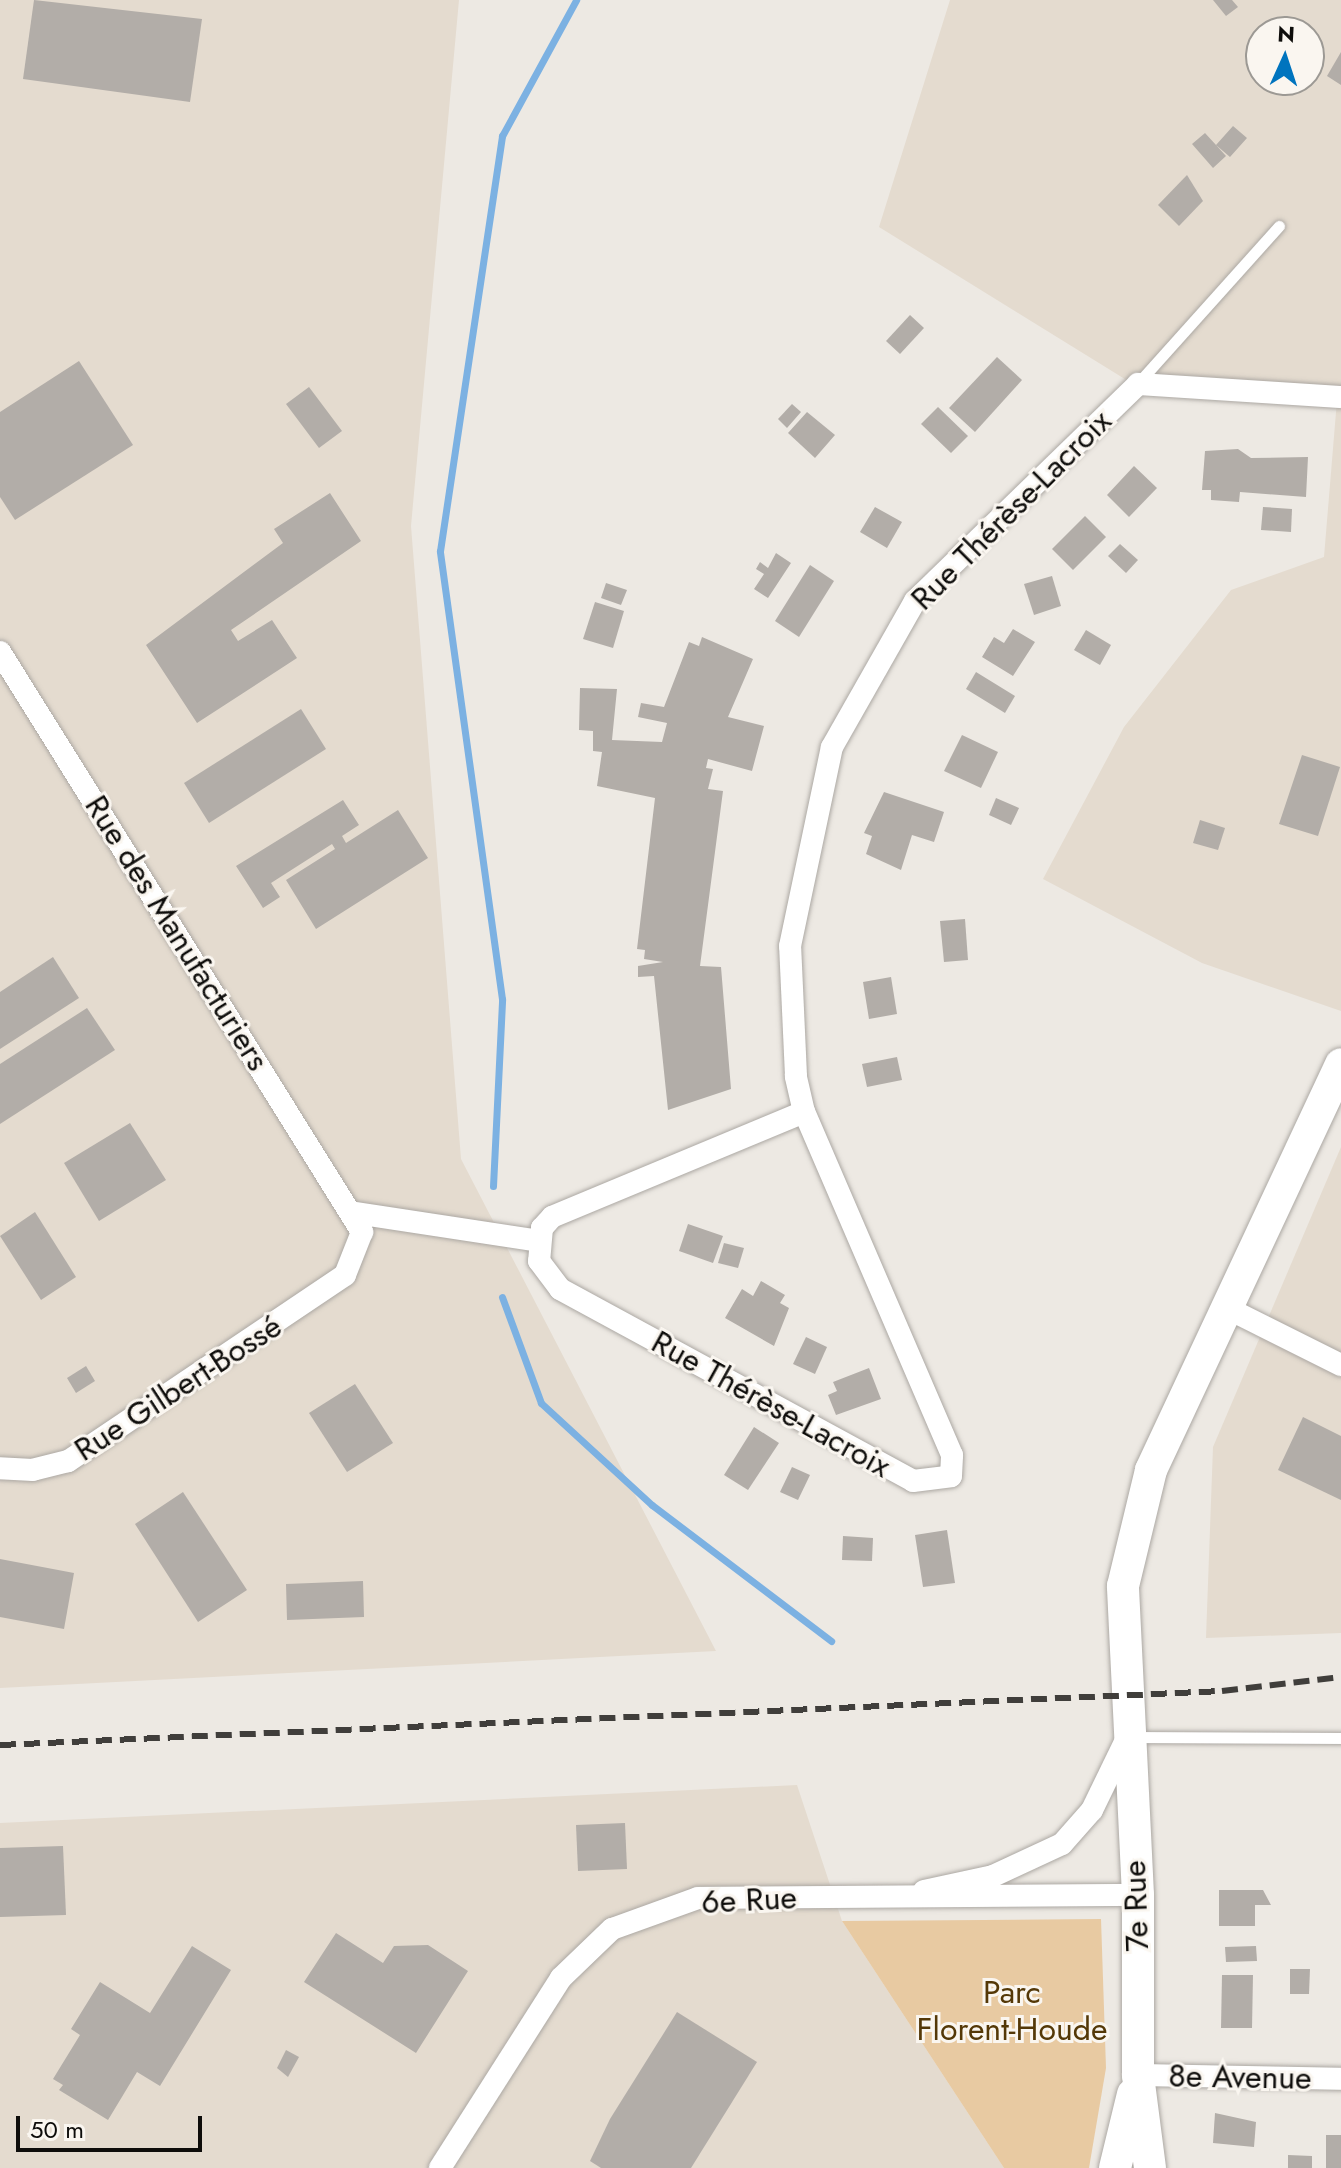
<!DOCTYPE html>
<meta charset="utf-8">
<style>
body{margin:0}
#map{position:relative;width:1341px;height:2168px;overflow:hidden;background:#ede9e3;font-family:Jost,sans-serif}
div>[style]{position:absolute}
.built>*{inset:0;background:#e4dbcf}
.green>*{inset:0;background:#e8caa2}
.stream>*{height:7px;margin:-3.5px;padding:0 3.5px;transform-origin:3.5px;border-radius:3.5px;background:#7cb1e2}
.building>*{inset:0;background:#b2ada8}
.roads{filter:drop-shadow(0 0 2px #aca8a3) drop-shadow(0 0 2px #aca8a3)}
.service>*{height:11px;margin:-5.5px;padding:0 5.5px;transform-origin:5.5px;border-radius:5.5px;background:#fff}
.minor>*{height:22px;margin:-11px;padding:0 11px;transform-origin:11px;border-radius:11px;background:#fff}
.secondary>*{height:32px;margin:-16px;padding:0 16px;transform-origin:16px;border-radius:16px;background:#fff}
.rail>*{height:6px;margin-top:-3px;transform-origin:0;background:repeating-linear-gradient(90deg,#403e3b 0 16px,transparent 0 24px)}
span{translate:-50% -50%;white-space:nowrap;text-align:center;line-height:1.15;-webkit-text-stroke:6px #faf6f0;paint-order:stroke}
.street-label{font-size:32px;color:#0e0d0b}
.park-label{font-size:32px;color:#543807}
.north{position:absolute;left:1245px;top:16px;width:80px;height:80px;box-sizing:border-box;background:#faf6f0;border:2px solid #9c9994;border-radius:50%;rotate:3deg;font-size:22px;font-weight:700;line-height:32px;text-align:center;color:#0e0d0b}
.north::after{content:'';display:block;margin:auto;width:28px;height:36px;background:#0074be;clip-path:polygon(50% 0,100% 100%,50% 72%,0 100%)}
.scale{position:absolute;left:16px;top:2116px;width:186px;height:36px;box-sizing:border-box;border:4px solid #0e0d0b;border-top:0;padding-left:10px;font-size:24px;line-height:28px;white-space:nowrap;color:#0e0d0b;-webkit-text-stroke:6px #faf6f0;paint-order:stroke}
</style>
<div id="map">
<div class="built">
<i style="clip-path:polygon(0 0,459px 0,411px 526px,461px 1159px,716px 1651px,0 1688px)"></i>
<i style="clip-path:polygon(evenodd,950px 0,1341px 0,1341px 1011px,1202px 963px,1043px 879px,1124px 727px,1231px 590px,1324px 557px,1337px 400px,1141px 389px,879px 227px,950px 0,1261px 32px,1309px 32px,1309px 80px,1261px 80px,1261px 32px)"></i>
<i style="clip-path:polygon(1341px 1147px,1341px 1633px,1206px 1638px,1213px 1447px)"></i>
<i style="clip-path:polygon(797px 1785px,842px 1921px,1004px 2168px,0 2168px,0 1823px)"></i>
</div>
<div class="green">
<i style="clip-path:polygon(1101px 1919px,1106px 2068px,1089px 2168px,1004px 2168px,842px 1921px)"></i>
</div>
<div class="stream">
<i style="left:493px;top:1186px;width:187px;rotate:-87.2deg"></i>
<i style="left:502px;top:999px;width:452px;rotate:-97.9deg"></i>
<i style="left:440px;top:551px;width:420px;rotate:-81.5deg"></i>
<i style="left:502px;top:136px;width:155px;rotate:-61.4deg"></i>
<i style="left:502px;top:1297px;width:113px;rotate:69.8deg"></i>
<i style="left:541px;top:1403px;width:151px;rotate:42.6deg"></i>
<i style="left:652px;top:1505px;width:225px;rotate:37.2deg"></i>
</div>
<div class="building">
<i style="clip-path:polygon(34px 0,202px 19px,190px 102px,23px 79px)"></i>
<i style="clip-path:polygon(1213px 0,1232px 0,1238px 7px,1226px 16px)"></i>
<i style="clip-path:polygon(1341px 52px,1341px 85px,1327px 76px)"></i>
<i style="clip-path:polygon(1233px 126px,1247px 138px,1230px 157px,1216px 145px,1226px 156px,1213px 168px,1192px 144px,1205px 133px,1216px 145px)"></i>
<i style="clip-path:polygon(1187px 175px,1203px 201px,1179px 226px,1158px 205px)"></i>
<i style="clip-path:polygon(910px 315px,924px 328px,900px 354px,886px 341px)"></i>
<i style="clip-path:polygon(997px 357px,1022px 380px,975px 432px,949px 408px)"></i>
<i style="clip-path:polygon(79px 361px,133px 445px,15px 520px,0 497px,0 412px)"></i>
<i style="clip-path:polygon(309px 387px,342px 431px,319px 448px,286px 404px)"></i>
<i style="clip-path:polygon(792px 404px,801px 412px,787px 428px,778px 419px)"></i>
<i style="clip-path:polygon(938px 407px,968px 436px,951px 453px,921px 424px)"></i>
<i style="clip-path:polygon(807px 412px,835px 435px,815px 458px,788px 433px)"></i>
<i style="clip-path:polygon(1238px 449px,1251px 458px,1308px 457px,1306px 497px,1240px 492px,1239px 502px,1211px 500px,1211px 490px,1202px 490px,1205px 451px)"></i>
<i style="clip-path:polygon(1134px 466px,1157px 488px,1129px 517px,1107px 495px)"></i>
<i style="clip-path:polygon(330px 493px,361px 541px,231px 630px,238px 641px,272px 620px,297px 658px,197px 723px,146px 645px,283px 543px,274px 529px)"></i>
<i style="clip-path:polygon(875px 507px,902px 522px,887px 548px,860px 532px)"></i>
<i style="clip-path:polygon(1263px 507px,1292px 509px,1291px 532px,1261px 530px)"></i>
<i style="clip-path:polygon(1085px 516px,1106px 537px,1073px 570px,1052px 549px)"></i>
<i style="clip-path:polygon(1120px 544px,1138px 560px,1126px 573px,1108px 556px)"></i>
<i style="clip-path:polygon(776px 553px,791px 563px,768px 598px,754px 589px,764px 574px,756px 569px,760px 562px,768px 568px)"></i>
<i style="clip-path:polygon(810px 565px,834px 581px,799px 637px,775px 621px)"></i>
<i style="clip-path:polygon(1052px 576px,1061px 606px,1034px 615px,1024px 584px)"></i>
<i style="clip-path:polygon(606px 583px,627px 590px,621px 605px,601px 598px)"></i>
<i style="clip-path:polygon(595px 602px,624px 611px,613px 648px,583px 639px)"></i>
<i style="clip-path:polygon(1013px 629px,1035px 642px,1013px 676px,982px 657px,994px 637px,1004px 643px)"></i>
<i style="clip-path:polygon(1086px 630px,1111px 645px,1100px 665px,1074px 650px)"></i>
<i style="clip-path:polygon(702px 637px,753px 659px,728px 717px,764px 726px,752px 771px,708px 759px,706px 768px,713px 769px,708px 789px,723px 791px,700px 966px,721px 967px,731px 1089px,668px 1110px,654px 976px,638px 977px,638px 966px,663px 962px,644px 959px,645px 950px,637px 949px,655px 798px,597px 786px,602px 752px,593px 751px,593px 731px,579px 730px,580px 688px,617px 689px,612px 740px,662px 742px,667px 723px,638px 717px,641px 703px,664px 707px,689px 642px,699px 646px)"></i>
<i style="clip-path:polygon(976px 672px,1015px 696px,1005px 713px,966px 689px)"></i>
<i style="clip-path:polygon(301px 709px,326px 749px,209px 823px,184px 783px)"></i>
<i style="clip-path:polygon(962px 735px,998px 752px,981px 788px,944px 771px)"></i>
<i style="clip-path:polygon(1302px 755px,1340px 767px,1318px 836px,1279px 824px)"></i>
<i style="clip-path:polygon(884px 792px,944px 812px,934px 842px,912px 835px,901px 870px,866px 854px,872px 836px,864px 833px)"></i>
<i style="clip-path:polygon(996px 798px,1019px 808px,1011px 825px,989px 815px)"></i>
<i style="clip-path:polygon(343px 800px,359px 825px,342px 836px,346px 843px,398px 810px,428px 858px,316px 929px,286px 880px,335px 849px,332px 844px,271px 883px,280px 897px,263px 908px,236px 866px)"></i>
<i style="clip-path:polygon(1200px 820px,1225px 828px,1218px 850px,1193px 843px)"></i>
<i style="clip-path:polygon(965px 919px,968px 960px,944px 962px,940px 921px)"></i>
<i style="clip-path:polygon(53px 957px,79px 998px,0 1049px,0 992px)"></i>
<i style="clip-path:polygon(891px 977px,897px 1014px,869px 1019px,863px 982px)"></i>
<i style="clip-path:polygon(87px 1008px,115px 1050px,0 1124px,0 1064px)"></i>
<i style="clip-path:polygon(897px 1057px,902px 1080px,867px 1087px,862px 1064px)"></i>
<i style="clip-path:polygon(130px 1123px,166px 1180px,99px 1221px,64px 1163px)"></i>
<i style="clip-path:polygon(35px 1212px,76px 1277px,41px 1300px,0 1236px)"></i>
<i style="clip-path:polygon(688px 1224px,723px 1236px,713px 1263px,679px 1251px)"></i>
<i style="clip-path:polygon(724px 1243px,744px 1248px,738px 1268px,718px 1263px)"></i>
<i style="clip-path:polygon(761px 1281px,785px 1295px,780px 1303px,789px 1308px,774px 1346px,725px 1318px,742px 1289px,753px 1296px)"></i>
<i style="clip-path:polygon(806px 1337px,827px 1347px,815px 1374px,793px 1364px)"></i>
<i style="clip-path:polygon(86px 1366px,95px 1381px,76px 1393px,67px 1378px)"></i>
<i style="clip-path:polygon(869px 1368px,881px 1399px,836px 1415px,828px 1395px,837px 1391px,833px 1382px)"></i>
<i style="clip-path:polygon(355px 1384px,393px 1443px,347px 1472px,309px 1413px)"></i>
<i style="clip-path:polygon(1303px 1417px,1341px 1436px,1341px 1500px,1278px 1470px)"></i>
<i style="clip-path:polygon(754px 1427px,779px 1443px,748px 1490px,724px 1475px)"></i>
<i style="clip-path:polygon(792px 1467px,810px 1475px,798px 1500px,780px 1492px)"></i>
<i style="clip-path:polygon(183px 1492px,247px 1590px,198px 1622px,135px 1524px)"></i>
<i style="clip-path:polygon(947px 1530px,955px 1583px,923px 1587px,915px 1535px)"></i>
<i style="clip-path:polygon(843px 1536px,873px 1538px,872px 1561px,842px 1560px)"></i>
<i style="clip-path:polygon(0 1559px,74px 1573px,64px 1629px,0 1617px)"></i>
<i style="clip-path:polygon(363px 1581px,364px 1617px,287px 1620px,286px 1584px)"></i>
<i style="clip-path:polygon(625px 1823px,627px 1869px,578px 1871px,576px 1825px)"></i>
<i style="clip-path:polygon(63px 1846px,66px 1915px,0 1917px,0 1848px)"></i>
<i style="clip-path:polygon(1219px 1890px,1263px 1890px,1271px 1905px,1255px 1905px,1255px 1926px,1219px 1926px)"></i>
<i style="clip-path:polygon(336px 1933px,383px 1963px,394px 1946px,428px 1945px,468px 1971px,416px 2053px,304px 1982px)"></i>
<i style="clip-path:polygon(192px 1946px,231px 1970px,160px 2086px,137px 2072px,108px 2120px,59px 2090px,63px 2085px,53px 2079px,80px 2035px,71px 2029px,100px 1982px,150px 2013px)"></i>
<i style="clip-path:polygon(1256px 1946px,1257px 1961px,1226px 1962px,1225px 1947px)"></i>
<i style="clip-path:polygon(1290px 1969px,1310px 1969px,1309px 1994px,1290px 1994px)"></i>
<i style="clip-path:polygon(1222px 1975px,1253px 1975px,1252px 2028px,1221px 2028px)"></i>
<i style="clip-path:polygon(677px 2012px,757px 2062px,691px 2168px,601px 2168px,590px 2161px,610px 2119px)"></i>
<i style="clip-path:polygon(286px 2050px,299px 2057px,288px 2077px,277px 2068px)"></i>
<i style="clip-path:polygon(1215px 2113px,1256px 2122px,1254px 2147px,1213px 2143px)"></i>
<i style="clip-path:polygon(1326px 2135px,1341px 2135px,1341px 2168px,1326px 2168px)"></i>
<i style="clip-path:polygon(1288px 2155px,1312px 2156px,1312px 2168px,1288px 2168px)"></i>
</div>
<div class="roads">
<div class="service">
<i style="left:1138px;top:383px;width:211px;rotate:-48.1deg"></i>
<i style="left:1134px;top:1737px;width:207px;rotate:0.3deg"></i>
</div>
<div class="minor">
<i style="left:0;top:652px;width:684px;rotate:58.03deg"></i>
<i style="left:362px;top:1232px;width:46px;rotate:111.6deg"></i>
<i style="left:345px;top:1275px;width:334px;rotate:146.1deg"></i>
<i style="left:68px;top:1461px;width:36px;rotate:166deg"></i>
<i style="left:33px;top:1470px;width:33px;rotate:-177deg"></i>
<i style="left:804px;top:1112px;width:273px;rotate:157.4deg"></i>
<i style="left:552px;top:1217px;width:15px;rotate:132deg"></i>
<i style="left:542px;top:1228px;width:33px;rotate:95deg"></i>
<i style="left:539px;top:1261px;width:35px;rotate:53deg"></i>
<i style="left:560px;top:1289px;width:402px;rotate:28.5deg"></i>
<i style="left:913px;top:1481px;width:38px;rotate:-7deg"></i>
<i style="left:951px;top:1476px;width:21px;rotate:-87deg"></i>
<i style="left:952px;top:1455px;width:374px;rotate:-113.3deg"></i>
<i style="left:804px;top:1112px;width:37px;rotate:-103deg"></i>
<i style="left:796px;top:1076px;width:130px;rotate:-92.6deg"></i>
<i style="left:790px;top:946px;width:203px;rotate:-78.1deg"></i>
<i style="left:832px;top:747px;width:168px;rotate:-60.4deg"></i>
<i style="left:915px;top:601px;width:311px;rotate:-44.2deg"></i>
<i style="left:1138px;top:384px;width:203px;rotate:3.7deg"></i>
<i style="left:356px;top:1213px;width:184px;rotate:8.7deg"></i>
<i style="left:1229px;top:1309px;width:125px;rotate:26.6deg"></i>
<i style="left:924px;top:1891px;width:71px;rotate:-12.3deg"></i>
<i style="left:993px;top:1876px;width:76px;rotate:-24.9deg"></i>
<i style="left:1062px;top:1844px;width:45px;rotate:-48.6deg"></i>
<i style="left:1092px;top:1810px;width:80px;rotate:-64.1deg"></i>
<i style="left:1138px;top:2075px;width:203px;rotate:1.1deg"></i>
<i style="left:440px;top:2168px;width:225px;rotate:-57.5deg"></i>
<i style="left:561px;top:1978px;width:71px;rotate:-43.9deg"></i>
<i style="left:612px;top:1929px;width:91px;rotate:-19.8deg"></i>
<i style="left:698px;top:1898px;width:440px;rotate:-0.4deg"></i>
</div>
<div class="secondary">
<i style="left:1115px;top:2168px;width:76px;rotate:-76.3deg"></i>
<i style="left:1150px;top:2168px;width:94px;rotate:-97.4deg"></i>
<i style="left:1138px;top:2075px;width:180px;rotate:-90deg"></i>
<i style="left:1138px;top:1895px;width:309px;rotate:-92.8deg"></i>
<i style="left:1123px;top:1586px;width:119px;rotate:-76.4deg"></i>
<i style="left:1151px;top:1470px;width:448px;rotate:-64.9deg"></i>
</div>
</div>
<div class="rail">
<i style="left:0;top:1745px;width:1223px;rotate:-2.53deg"></i>
<i style="left:1222px;top:1691px;width:120px;rotate:-6.7deg"></i>
</div>
<div class="street-label">
<span style="left:1011px;top:510px;rotate:-45deg">Rue Thérèse-Lacroix</span>
<span style="left:177px;top:933px;rotate:58deg">Rue des Manufacturiers</span>
<span style="left:178px;top:1388px;rotate:-33deg">Rue Gilbert-Bossé</span>
<span style="left:771px;top:1404px;rotate:29deg">Rue Thérèse-Lacroix</span>
<span style="left:749px;top:1900px;rotate:-3deg">6e Rue</span>
<span style="left:1136px;top:1906px;rotate:-92deg">7e Rue</span>
<span style="left:1240px;top:2077px;rotate:1deg">8e Avenue</span>
</div>
<div class="park-label">
<span style="left:1012px;top:2011px">Parc<br>Florent-Houde</span>
</div>
<div class="north">N</div>
<div class="scale">50 m</div>
</div>
